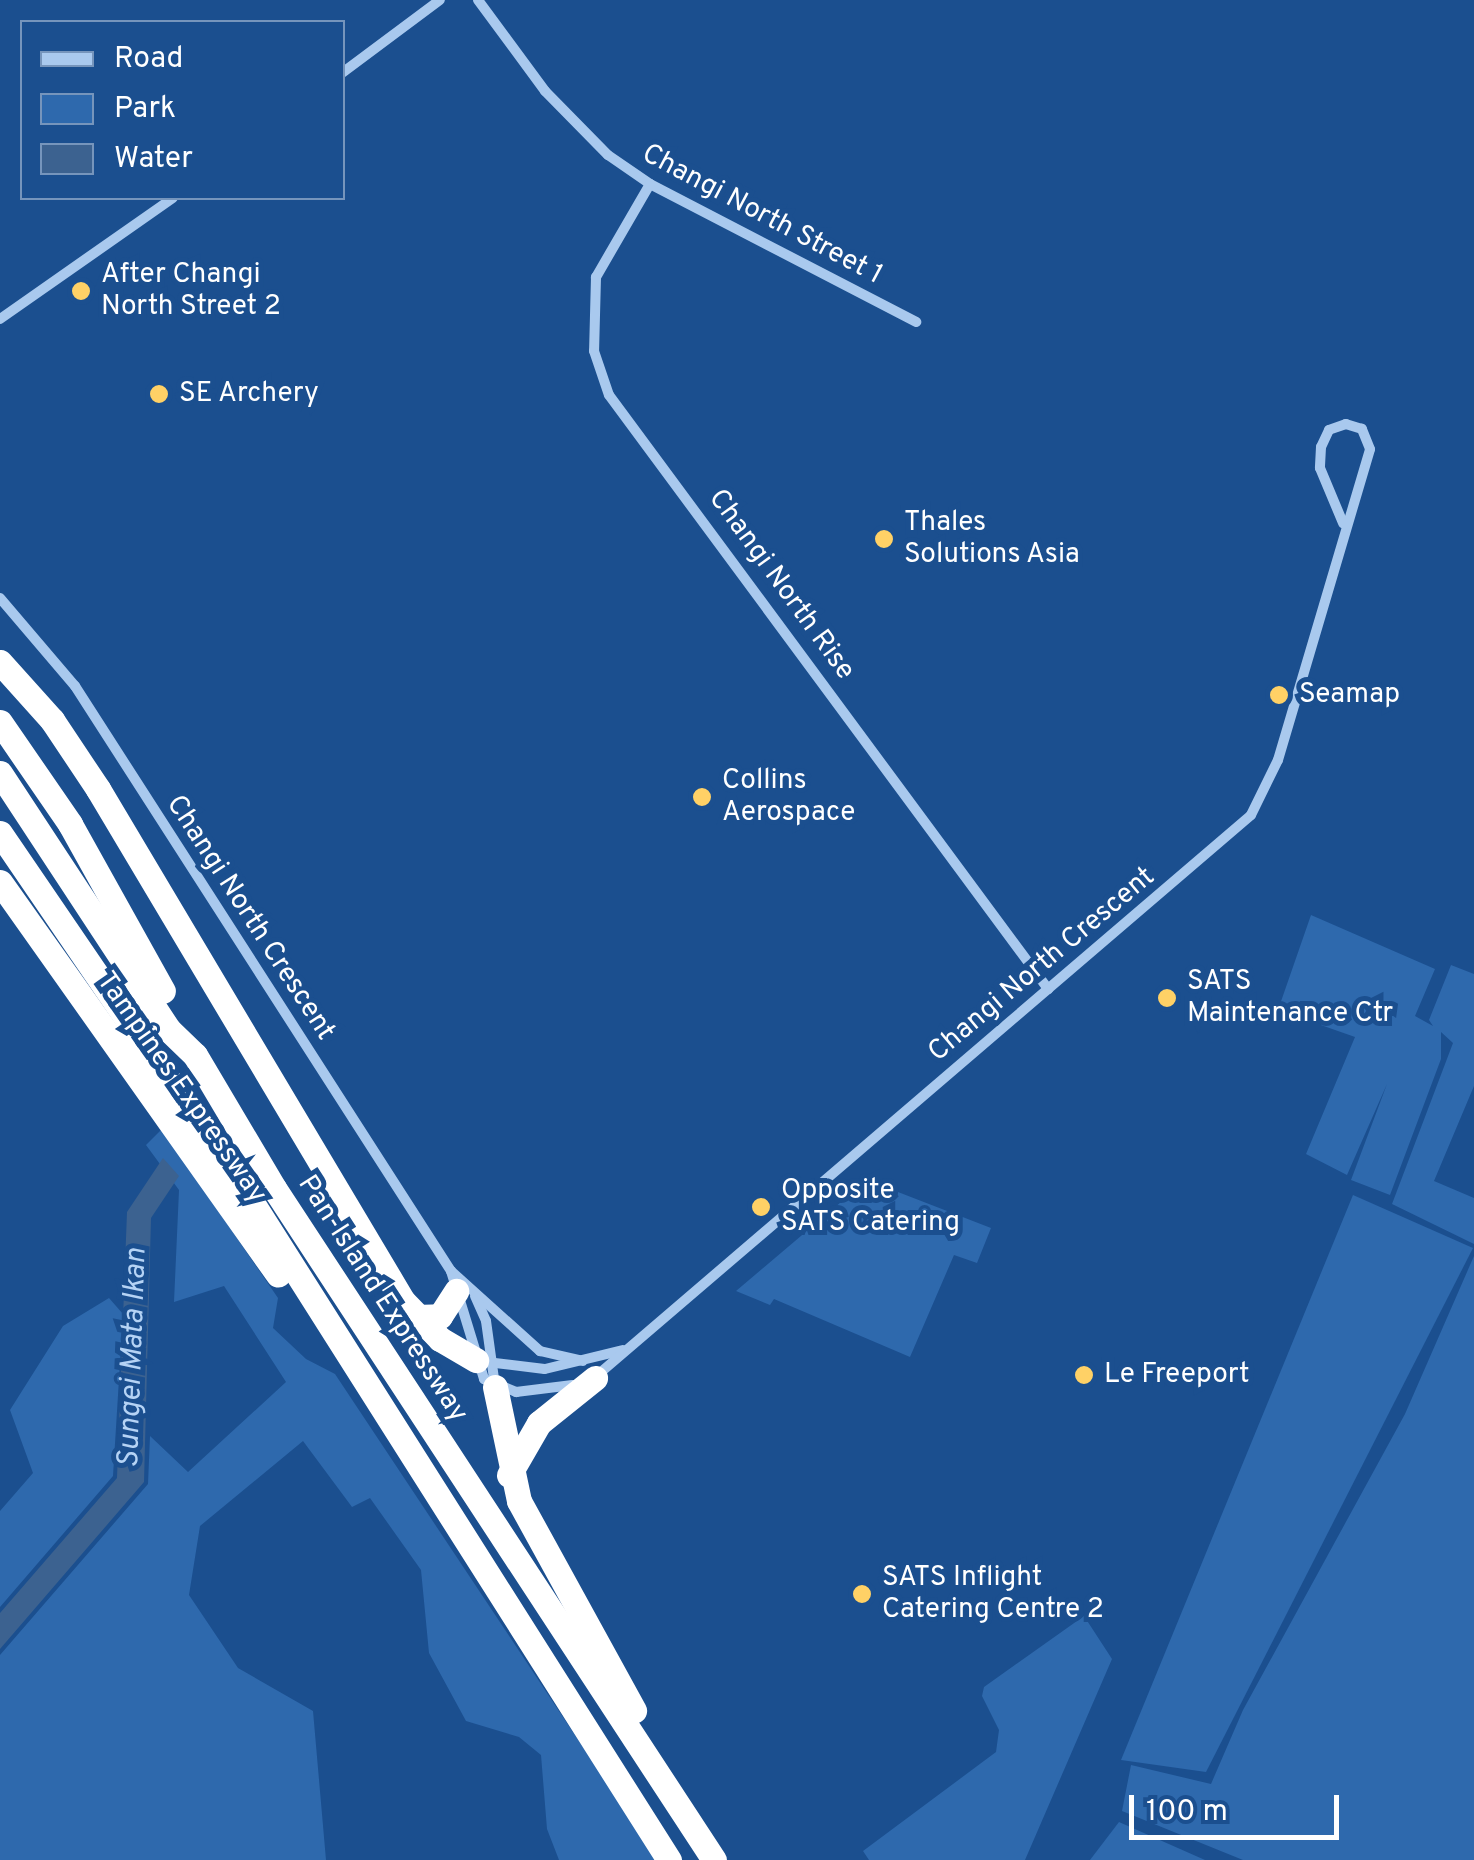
<!DOCTYPE html>
<style>
body{margin:0}
#map{position:relative;width:1474px;height:1860px;overflow:hidden;background:#1b4f8f;font-family:Overpass,sans-serif}
div>[style]{position:absolute}
.green>*{inset:0;background:#2e69ad}
.water>*{inset:0;background:#3c6290}
.street>*{height:10px;margin:-5px;padding:0 5px;transform-origin:5px;border-radius:5px;background:#a9c9ee}
.highway>*{height:25px;margin:-12.5px;padding:0 12.5px;transform-origin:12.5px;border-radius:12.5px;background:#fff}
.dots>*{width:28px;height:28px;translate:-50% -50%;box-sizing:border-box;border:5px solid #1b4f8f;border-radius:50%}
span{translate:-50% -50%;white-space:nowrap;text-align:center;line-height:1.15;-webkit-text-stroke:10px #1b4f8f;paint-order:stroke}
.street-label{font-size:28px;color:#fff}
.poi-label{font-size:28px;color:#fff}
.left{translate:0 -50%;text-align:left}
.water-label{font-size:30px;color:#b5d3f5;font-style:italic}
.legend{position:absolute;left:20px;top:20px;width:325px;height:180px;box-sizing:border-box;background:#1b4f8f;border:2px solid #7695bc;margin:0;padding:12px 18px;list-style:none;font-size:30px;color:#fff}
.legend li{display:flex;align-items:center;gap:20px;height:50px}
.legend b{width:50px;border:2px solid #7695bc}
.scale{position:absolute;left:1129px;top:1795px;width:210px;height:45px;box-sizing:border-box;border:5px solid #fff;border-top:0;padding-left:12px;font-size:30px;line-height:35px;white-space:nowrap;color:#fff;-webkit-text-stroke:8px #1b4f8f;paint-order:stroke}
</style>
<div id="map">
<div class="green">
<i style="clip-path:polygon(1311px 915px,1435px 969px,1415px 1016px,1433px 1026px,1429px 1020px,1451px 965px,1474px 974px,1474px 1086px,1434px 1181px,1474px 1198px,1474px 1244px,1392px 1204px,1453px 1043px,1441px 1032px,1441px 1059px,1390px 1195px,1351px 1180px,1387px 1084px,1347px 1175px,1306px 1154px,1355px 1037px,1278px 1010px)"></i>
<i style="clip-path:polygon(162px 1129px,278px 1298px,273px 1328px,306px 1359px,335px 1374px,658px 1860px,559px 1860px,547px 1829px,541px 1755px,519px 1737px,466px 1721px,429px 1653px,421px 1570px,370px 1498px,352px 1507px,303px 1441px,200px 1526px,189px 1595px,238px 1668px,313px 1711px,326px 1860px,0 1860px,0 1655px,148px 1484px,150px 1436px,188px 1472px,286px 1382px,224px 1286px,174px 1302px,179px 1190px,146px 1145px)"></i>
<i style="clip-path:polygon(867px 1180px,991px 1228px,977px 1263px,954px 1255px,910px 1357px,774px 1299px,770px 1305px,736px 1291px)"></i>
<i style="clip-path:polygon(1353px 1195px,1473px 1248px,1206px 1772px,1121px 1760px)"></i>
<i style="clip-path:polygon(1474px 1256px,1474px 1860px,1243px 1860px,1122px 1811px,1131px 1765px,1211px 1784px,1243px 1710px,1405px 1414px)"></i>
<i style="clip-path:polygon(109px 1298px,123px 1314px,113px 1476px,0 1607px,0 1511px,33px 1473px,10px 1410px,63px 1326px)"></i>
<i style="clip-path:polygon(1084px 1616px,1112px 1659px,1025px 1860px,869px 1860px,863px 1851px,996px 1752px,999px 1730px,982px 1696px,984px 1687px)"></i>
<i style="clip-path:polygon(1119px 1822px,1205px 1860px,1090px 1860px)"></i>
</div>
<div class="water">
<i style="clip-path:polygon(163px 1158px,179px 1176px,151px 1218px,144px 1482px,0 1649px,0 1613px,117px 1478px,127px 1212px)"></i>
</div>
<div class="street">
<i style="left:478px;top:0;width:113px;rotate:53.6deg"></i>
<i style="left:545px;top:91px;width:90px;rotate:45.5deg"></i>
<i style="left:608px;top:155px;width:51px;rotate:34.6deg"></i>
<i style="left:650px;top:184px;width:300px;rotate:27.4deg"></i>
<i style="left:342px;top:73px;width:122px;rotate:-36.7deg"></i>
<i style="left:650px;top:184px;width:108px;rotate:120.1deg"></i>
<i style="left:596px;top:277px;width:74px;rotate:91.5deg"></i>
<i style="left:594px;top:351px;width:46px;rotate:71.2deg"></i>
<i style="left:609px;top:395px;width:739px;rotate:53.53deg"></i>
<i style="left:0;top:319px;width:211px;rotate:-35deg"></i>
<i style="left:0;top:598px;width:116px;rotate:49.6deg"></i>
<i style="left:75px;top:686px;width:695px;rotate:57.27deg"></i>
<i style="left:451px;top:1271px;width:120px;rotate:42deg"></i>
<i style="left:540px;top:1351px;width:44px;rotate:13.1deg"></i>
<i style="left:451px;top:1271px;width:113px;rotate:73deg"></i>
<i style="left:484px;top:1379px;width:35px;rotate:22deg"></i>
<i style="left:516px;top:1392px;width:57px;rotate:-7deg"></i>
<i style="left:475px;top:1296px;width:27px;rotate:66deg"></i>
<i style="left:486px;top:1321px;width:66px;rotate:82.1deg"></i>
<i style="left:478px;top:1361px;width:67px;rotate:6.8deg"></i>
<i style="left:545px;top:1369px;width:80px;rotate:-13.7deg"></i>
<i style="left:594px;top:1378px;width:865px;rotate:-40.59deg"></i>
<i style="left:1251px;top:815px;width:61px;rotate:-63.9deg"></i>
<i style="left:1278px;top:760px;width:324px;rotate:-73.5deg"></i>
<i style="left:1370px;top:449px;width:22px;rotate:-112deg"></i>
<i style="left:1362px;top:429px;width:17px;rotate:-163deg"></i>
<i style="left:1346px;top:424px;width:18px;rotate:161deg"></i>
<i style="left:1329px;top:430px;width:19px;rotate:115deg"></i>
<i style="left:1321px;top:447px;width:21px;rotate:93deg"></i>
<i style="left:1320px;top:468px;width:60px;rotate:67.3deg"></i>
</div>
<div class="highway">
<i style="left:0;top:662px;width:78px;rotate:48.1deg"></i>
<i style="left:52px;top:720px;width:83px;rotate:56.3deg"></i>
<i style="left:98px;top:789px;width:596px;rotate:59.22deg"></i>
<i style="left:403px;top:1301px;width:53px;rotate:45.8deg"></i>
<i style="left:440px;top:1339px;width:42px;rotate:30.3deg"></i>
<i style="left:0;top:722px;width:124px;rotate:55.5deg"></i>
<i style="left:70px;top:824px;width:191px;rotate:60.9deg"></i>
<i style="left:0;top:773px;width:308px;rotate:56.7deg"></i>
<i style="left:169px;top:1030px;width:36px;rotate:44deg"></i>
<i style="left:195px;top:1055px;width:155px;rotate:59.3deg"></i>
<i style="left:274px;top:1188px;width:803px;rotate:56.78deg"></i>
<i style="left:0;top:833px;width:436px;rotate:55.7deg"></i>
<i style="left:246px;top:1193px;width:790px;rotate:57.62deg"></i>
<i style="left:0;top:882px;width:481px;rotate:54.7deg"></i>
<i style="left:416px;top:1317px;width:24px;rotate:-2deg"></i>
<i style="left:440px;top:1316px;width:30px;rotate:-57deg"></i>
<i style="left:495px;top:1387px;width:116px;rotate:78.1deg"></i>
<i style="left:519px;top:1501px;width:239px;rotate:61.2deg"></i>
<i style="left:509px;top:1475px;width:60px;rotate:-60deg"></i>
<i style="left:539px;top:1423px;width:72px;rotate:-38.8deg"></i>
</div>
<div class="dots">
<i style="left:81px;top:291px;background:#ffd166"></i>
<i style="left:159px;top:394px;background:#ffd166"></i>
<i style="left:884px;top:539px;background:#ffd166"></i>
<i style="left:1279px;top:695px;background:#ffd166"></i>
<i style="left:702px;top:797px;background:#ffd166"></i>
<i style="left:1167px;top:998px;background:#ffd166"></i>
<i style="left:761px;top:1207px;background:#ffd166"></i>
<i style="left:1084px;top:1375px;background:#ffd166"></i>
<i style="left:862px;top:1594px;background:#ffd166"></i>
</div>
<div class="street-label">
<span style="left:762px;top:215px;rotate:28deg">Changi North Street 1</span>
<span style="left:781px;top:585px;rotate:54deg">Changi North Rise</span>
<span style="left:250px;top:918px;rotate:57deg">Changi North Crescent</span>
<span style="left:1042px;top:965px;rotate:-40deg">Changi North Crescent</span>
<span style="left:181px;top:1088px;rotate:55deg">Tampines Expressway</span>
<span style="left:382px;top:1299px;rotate:57deg">Pan-Island Expressway</span>
</div>
<div class="poi-label">
<span class="left" style="left:101px;top:291px">After Changi<br>North Street 2</span>
<span class="left" style="left:179px;top:394px">SE Archery</span>
<span class="left" style="left:904px;top:539px">Thales<br>Solutions Asia</span>
<span class="left" style="left:1299px;top:695px">Seamap</span>
<span class="left" style="left:722px;top:797px">Collins<br>Aerospace</span>
<span class="left" style="left:1187px;top:998px">SATS<br>Maintenance Ctr</span>
<span class="left" style="left:781px;top:1207px">Opposite<br>SATS Catering</span>
<span class="left" style="left:1104px;top:1375px">Le Freeport</span>
<span class="left" style="left:882px;top:1594px">SATS Inflight<br>Catering Centre 2</span>
</div>
<div class="water-label">
<span style="left:134px;top:1358px;rotate:-88deg">Sungei Mata Ikan</span>
</div>
<ul class="legend">
<li><b style="height:12px;background:#a9c9ee"></b>Road</li>
<li><b style="height:28px;background:#2e69ad"></b>Park</li>
<li><b style="height:28px;background:#3c6290"></b>Water</li>
</ul>
<div class="scale">100 m</div>
</div>
